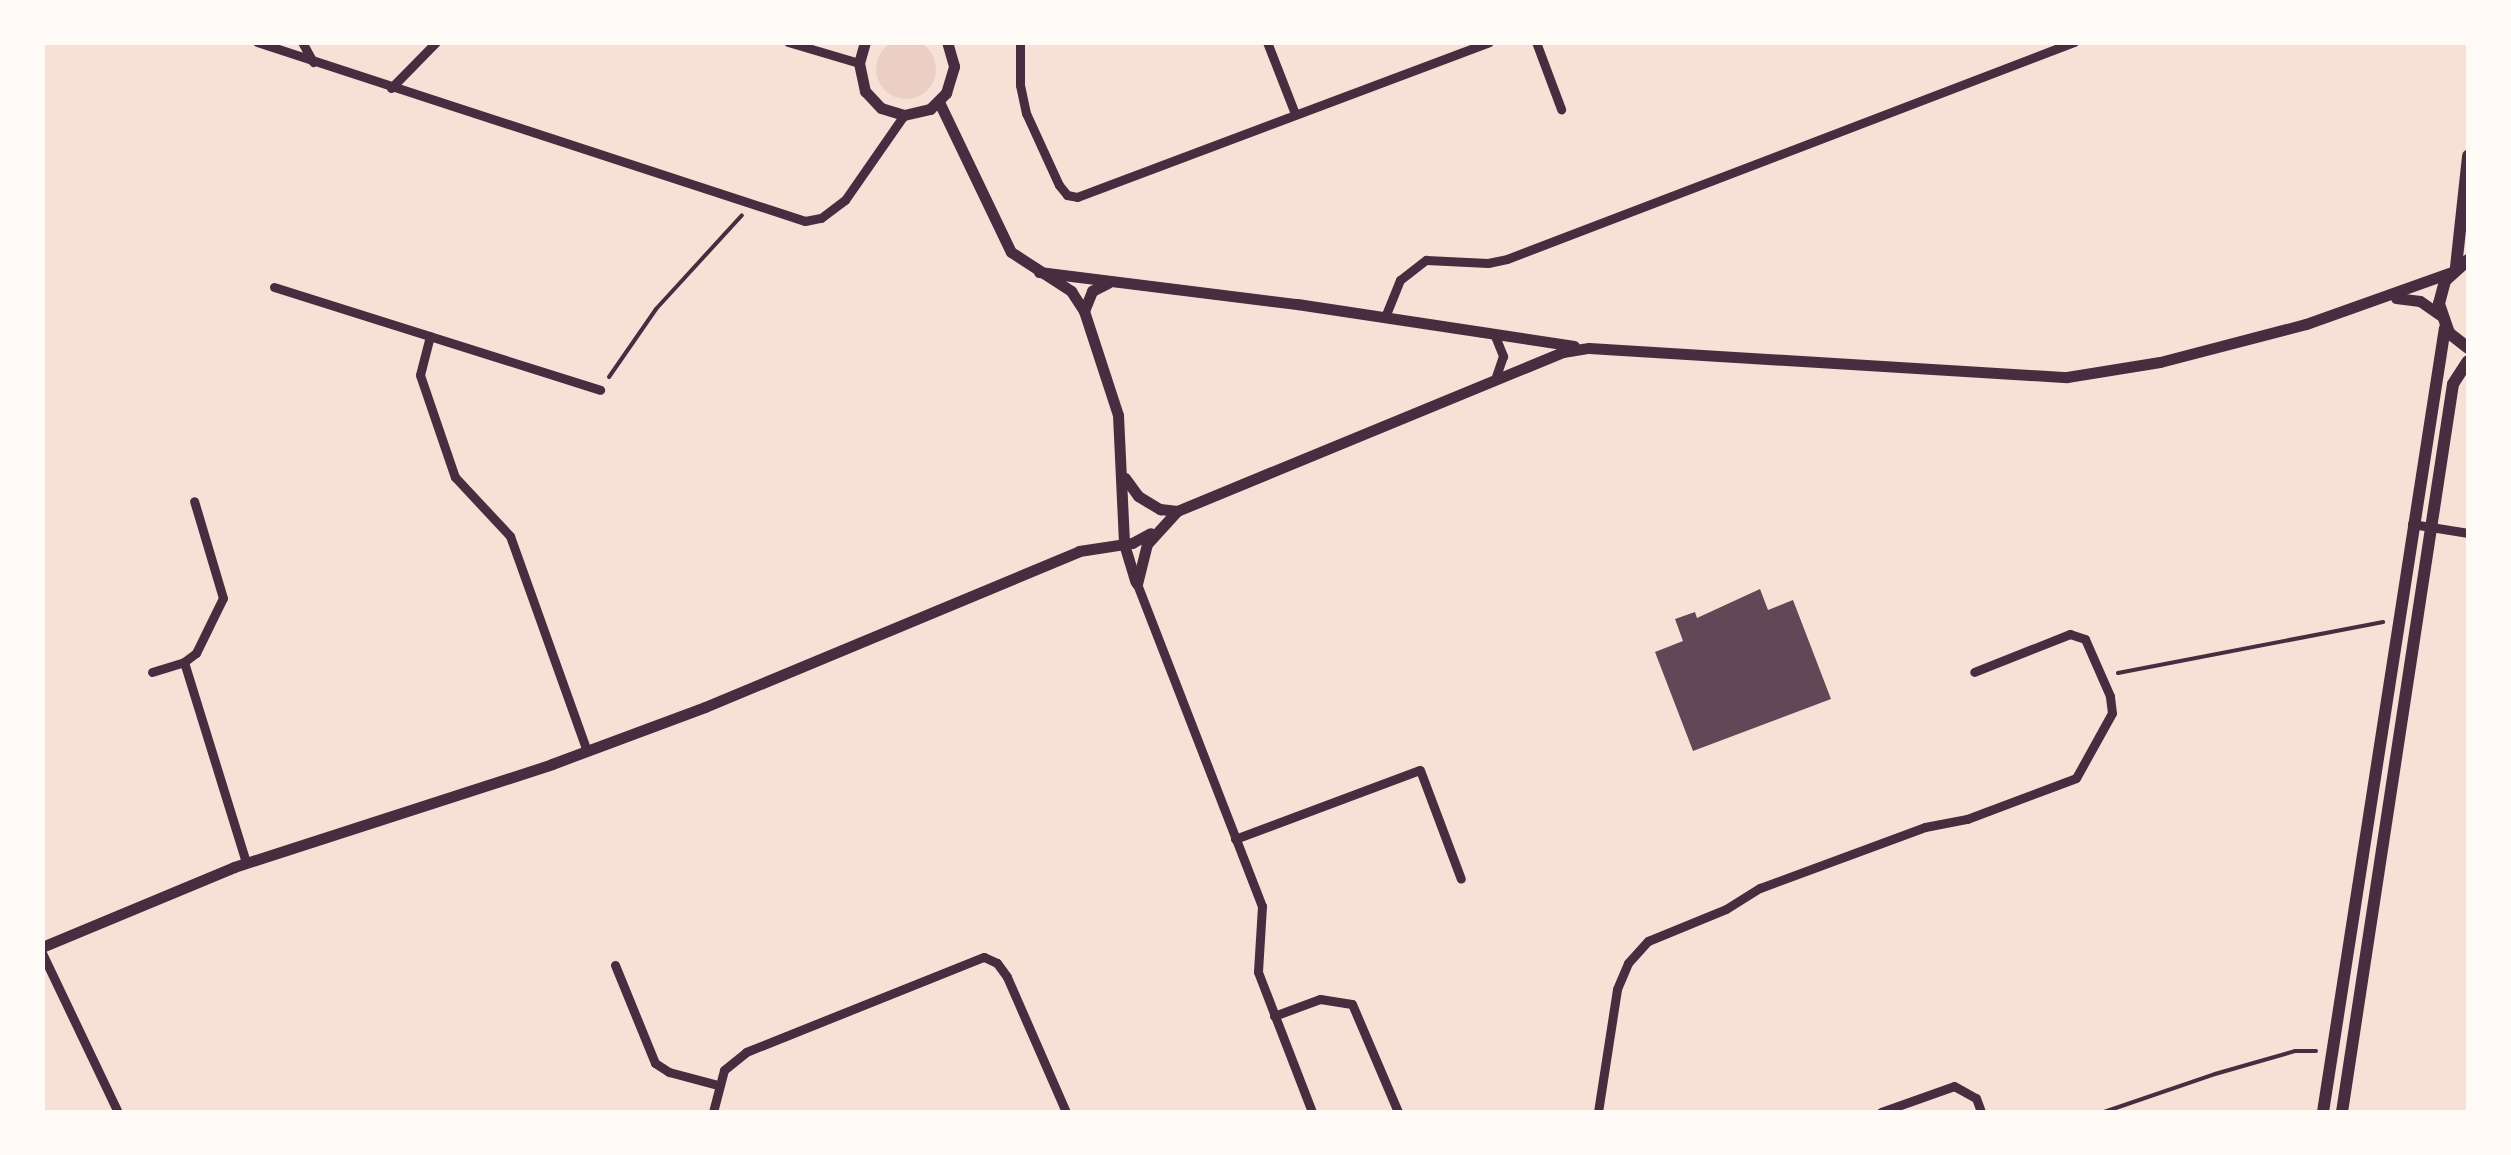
<!DOCTYPE html>
<style>
body{margin:0}
#map{position:relative;width:2511px;height:1155px;overflow:hidden;background:#f7e1d7;font-family:"Roboto Condensed",sans-serif}
div>[style]{position:absolute}
.green>*{inset:0;background:#ebcfc5}
.round{border-radius:50%}
.building>*{inset:0;background:#644757}
.path>*{height:4px;margin:-2px;padding:0 2px;transform-origin:2px;border-radius:2px;background:#4a2c40}
.minor>*{height:9px;margin:-4.5px;padding:0 4.5px;transform-origin:4.5px;border-radius:4.5px;background:#4a2c40}
.tertiary>*{height:11px;margin:-5.5px;padding:0 5.5px;transform-origin:5.5px;border-radius:5.5px;background:#4a2c40}
.secondary>*{height:12px;margin:-6px;padding:0 6px;transform-origin:6px;border-radius:6px;background:#4a2c40}
span{translate:-50% -50%;white-space:nowrap;text-align:center;line-height:1.15;-webkit-text-stroke:8px #fffaf5;paint-order:stroke}
.frame{position:absolute;inset:0;border:45px solid #fffaf5;pointer-events:none}
</style>
<div id="map">
<div class="green">
<i class="round" style="left:876px;top:39px;width:60px;height:60px"></i>
</div>
<div class="building">
<i style="clip-path:polygon(1760px 589px,1768px 610px,1793px 600px,1831px 699px,1693px 751px,1655px 652px,1683px 641px,1675px 619px,1695px 612px,1697px 618px)"></i>
</div>
<div class="path">
<i style="left:609px;top:377px;width:83px;rotate:-55.3deg"></i>
<i style="left:656px;top:309px;width:127px;rotate:-47.5deg"></i>
<i style="left:2118px;top:673px;width:270px;rotate:-10.9deg"></i>
<i style="left:2104px;top:1112px;width:117px;rotate:-18.9deg"></i>
<i style="left:2215px;top:1074px;width:83px;rotate:-16deg"></i>
<i style="left:2295px;top:1051px;width:21px"></i>
</div>
<div class="minor">
<i style="left:257px;top:42px;width:576px;rotate:18.09deg"></i>
<i style="left:805px;top:221px;width:16px;rotate:-11deg"></i>
<i style="left:821px;top:218px;width:30px;rotate:-37deg"></i>
<i style="left:845px;top:200px;width:103px;rotate:-55.2deg"></i>
<i style="left:302px;top:42px;width:23px;rotate:61deg"></i>
<i style="left:788px;top:42px;width:74px;rotate:16.5deg"></i>
<i style="left:1020px;top:42px;width:43px;rotate:90deg"></i>
<i style="left:1020px;top:85px;width:29px;rotate:78deg"></i>
<i style="left:1026px;top:113px;width:79px;rotate:65.4deg"></i>
<i style="left:1059px;top:185px;width:13px;rotate:51deg"></i>
<i style="left:1067px;top:195px;width:10px;rotate:11deg"></i>
<i style="left:1077px;top:197px;width:440px;rotate:-20.6deg"></i>
<i style="left:1267px;top:42px;width:77px;rotate:68.7deg"></i>
<i style="left:1536px;top:42px;width:72px;rotate:69.5deg"></i>
<i style="left:391px;top:88px;width:64px;rotate:-45.6deg"></i>
<i style="left:274px;top:287px;width:342px;rotate:17.5deg"></i>
<i style="left:1385px;top:317px;width:40px;rotate:-68deg"></i>
<i style="left:1400px;top:280px;width:33px;rotate:-38deg"></i>
<i style="left:1426px;top:260px;width:62px;rotate:2.8deg"></i>
<i style="left:1488px;top:263px;width:19px;rotate:-12deg"></i>
<i style="left:1507px;top:259px;width:607px;rotate:-20.94deg"></i>
<i style="left:430px;top:336px;width:40px;rotate:104.4deg"></i>
<i style="left:420px;top:375px;width:108px;rotate:71.1deg"></i>
<i style="left:455px;top:477px;width:81px;rotate:47deg"></i>
<i style="left:510px;top:536px;width:228px;rotate:70.3deg"></i>
<i style="left:1495px;top:336px;width:22px;rotate:68deg"></i>
<i style="left:1503px;top:356px;width:21px;rotate:109deg"></i>
<i style="left:2412px;top:524px;width:57px;rotate:9.1deg"></i>
<i style="left:1137px;top:584px;width:345px;rotate:68.8deg"></i>
<i style="left:1262px;top:906px;width:66px;rotate:93.5deg"></i>
<i style="left:1258px;top:972px;width:150px;rotate:68.9deg"></i>
<i style="left:184px;top:662px;width:15px;rotate:-37deg"></i>
<i style="left:196px;top:653px;width:61px;rotate:-63.9deg"></i>
<i style="left:223px;top:598px;width:101px;rotate:-106.6deg"></i>
<i style="left:152px;top:672px;width:34px;rotate:-17deg"></i>
<i style="left:184px;top:662px;width:209px;rotate:72.8deg"></i>
<i style="left:1235px;top:839px;width:197px;rotate:-20.5deg"></i>
<i style="left:1420px;top:770px;width:116px;rotate:69.4deg"></i>
<i style="left:42px;top:953px;width:176px;rotate:64.5deg"></i>
<i style="left:615px;top:965px;width:106px;rotate:67.8deg"></i>
<i style="left:655px;top:1063px;width:17px;rotate:33deg"></i>
<i style="left:669px;top:1072px;width:51px;rotate:14.9deg"></i>
<i style="left:1274px;top:1016px;width:49px;rotate:-20.3deg"></i>
<i style="left:1320px;top:999px;width:32px;rotate:9deg"></i>
<i style="left:1352px;top:1004px;width:117px;rotate:66.9deg"></i>
<i style="left:713px;top:1112px;width:43px;rotate:-75.3deg"></i>
<i style="left:724px;top:1070px;width:28px;rotate:-39deg"></i>
<i style="left:746px;top:1052px;width:256px;rotate:-21.8deg"></i>
<i style="left:984px;top:957px;width:14px;rotate:25deg"></i>
<i style="left:997px;top:963px;width:17px;rotate:54deg"></i>
<i style="left:1007px;top:977px;width:147px;rotate:66.4deg"></i>
<i style="left:1598px;top:1112px;width:124px;rotate:-81.2deg"></i>
<i style="left:1617px;top:989px;width:28px;rotate:-67deg"></i>
<i style="left:1628px;top:963px;width:30px;rotate:-48deg"></i>
<i style="left:1648px;top:941px;width:84px;rotate:-22.3deg"></i>
<i style="left:1726px;top:909px;width:40px;rotate:-32deg"></i>
<i style="left:1760px;top:888px;width:176px;rotate:-20.3deg"></i>
<i style="left:1925px;top:827px;width:43px;rotate:-10.8deg"></i>
<i style="left:1967px;top:819px;width:116px;rotate:-20.6deg"></i>
<i style="left:2076px;top:778px;width:74px;rotate:-61deg"></i>
<i style="left:2112px;top:713px;width:17px;rotate:-97deg"></i>
<i style="left:2110px;top:696px;width:62px;rotate:-113.7deg"></i>
<i style="left:2085px;top:639px;width:16px;rotate:-162deg"></i>
<i style="left:2070px;top:634px;width:103px;rotate:158.4deg"></i>
<i style="left:1881px;top:1112px;width:77px;rotate:-19.6deg"></i>
<i style="left:1954px;top:1086px;width:25px;rotate:29deg"></i>
<i style="left:1976px;top:1098px;width:15px;rotate:70deg"></i>
</div>
<div class="tertiary">
<i style="left:865px;top:42px;width:22px;rotate:106deg"></i>
<i style="left:859px;top:63px;width:29px;rotate:78deg"></i>
<i style="left:865px;top:91px;width:23px;rotate:47deg"></i>
<i style="left:881px;top:108px;width:24px;rotate:17deg"></i>
<i style="left:904px;top:115px;width:27px;rotate:-13deg"></i>
<i style="left:930px;top:109px;width:23px;rotate:-45deg"></i>
<i style="left:946px;top:93px;width:28px;rotate:-73deg"></i>
<i style="left:954px;top:66px;width:25px;rotate:-106deg"></i>
<i style="left:939px;top:102px;width:166px;rotate:64.4deg"></i>
<i style="left:1011px;top:252px;width:72px;rotate:33deg"></i>
<i style="left:1071px;top:291px;width:24px;rotate:57deg"></i>
<i style="left:1084px;top:311px;width:109px;rotate:71.9deg"></i>
<i style="left:1118px;top:415px;width:129px;rotate:87.3deg"></i>
<i style="left:1124px;top:544px;width:39px;rotate:73deg"></i>
<i style="left:1039px;top:272px;width:260px;rotate:7.1deg"></i>
<i style="left:1297px;top:304px;width:280px;rotate:8.6deg"></i>
<i style="left:2396px;top:298px;width:24px;rotate:7deg"></i>
<i style="left:2420px;top:301px;width:24px;rotate:35deg"></i>
<i style="left:1084px;top:311px;width:22px;rotate:-68deg"></i>
<i style="left:1092px;top:291px;width:18px;rotate:-27deg"></i>
<i style="left:1125px;top:478px;width:22px;rotate:54deg"></i>
<i style="left:1138px;top:496px;width:26px;rotate:31deg"></i>
<i style="left:1160px;top:509px;width:17px;rotate:7deg"></i>
<i style="left:1137px;top:584px;width:41px;rotate:-76deg"></i>
<i style="left:1147px;top:544px;width:45px;rotate:-47.7deg"></i>
<i style="left:1177px;top:511px;width:417px;rotate:-22.4deg"></i>
<i style="left:1563px;top:352px;width:26px;rotate:-9deg"></i>
<i style="left:1589px;top:348px;width:479px;rotate:3.5deg"></i>
<i style="left:2067px;top:377px;width:94px;rotate:-9.2deg"></i>
<i style="left:2160px;top:362px;width:151px;rotate:-14.6deg"></i>
<i style="left:2306px;top:324px;width:155px;rotate:-19.6deg"></i>
<i style="left:42px;top:947px;width:208px;rotate:-22.6deg"></i>
<i style="left:234px;top:867px;width:334px;rotate:-17.9deg"></i>
<i style="left:552px;top:764px;width:163px;rotate:-20.4deg"></i>
<i style="left:705px;top:707px;width:405px;rotate:-22.6deg"></i>
<i style="left:1079px;top:551px;width:54px;rotate:-8.6deg"></i>
<i style="left:1132px;top:543px;width:21px;rotate:-28deg"></i>
</div>
<div class="secondary">
<i style="left:2468px;top:260px;width:31px;rotate:138deg"></i>
<i style="left:2445px;top:281px;width:24px;rotate:105deg"></i>
<i style="left:2439px;top:304px;width:31px;rotate:71deg"></i>
<i style="left:2449px;top:333px;width:24px;rotate:38deg"></i>
<i style="left:2456px;top:267px;width:112px;rotate:-83.8deg"></i>
<i style="left:2323px;top:1112px;width:793px;rotate:-81.16deg"></i>
<i style="left:2342px;top:1112px;width:736px;rotate:-81.33deg"></i>
<i style="left:2453px;top:384px;width:27px;rotate:-57deg"></i>
</div>
<div class="frame"></div>
</div>
